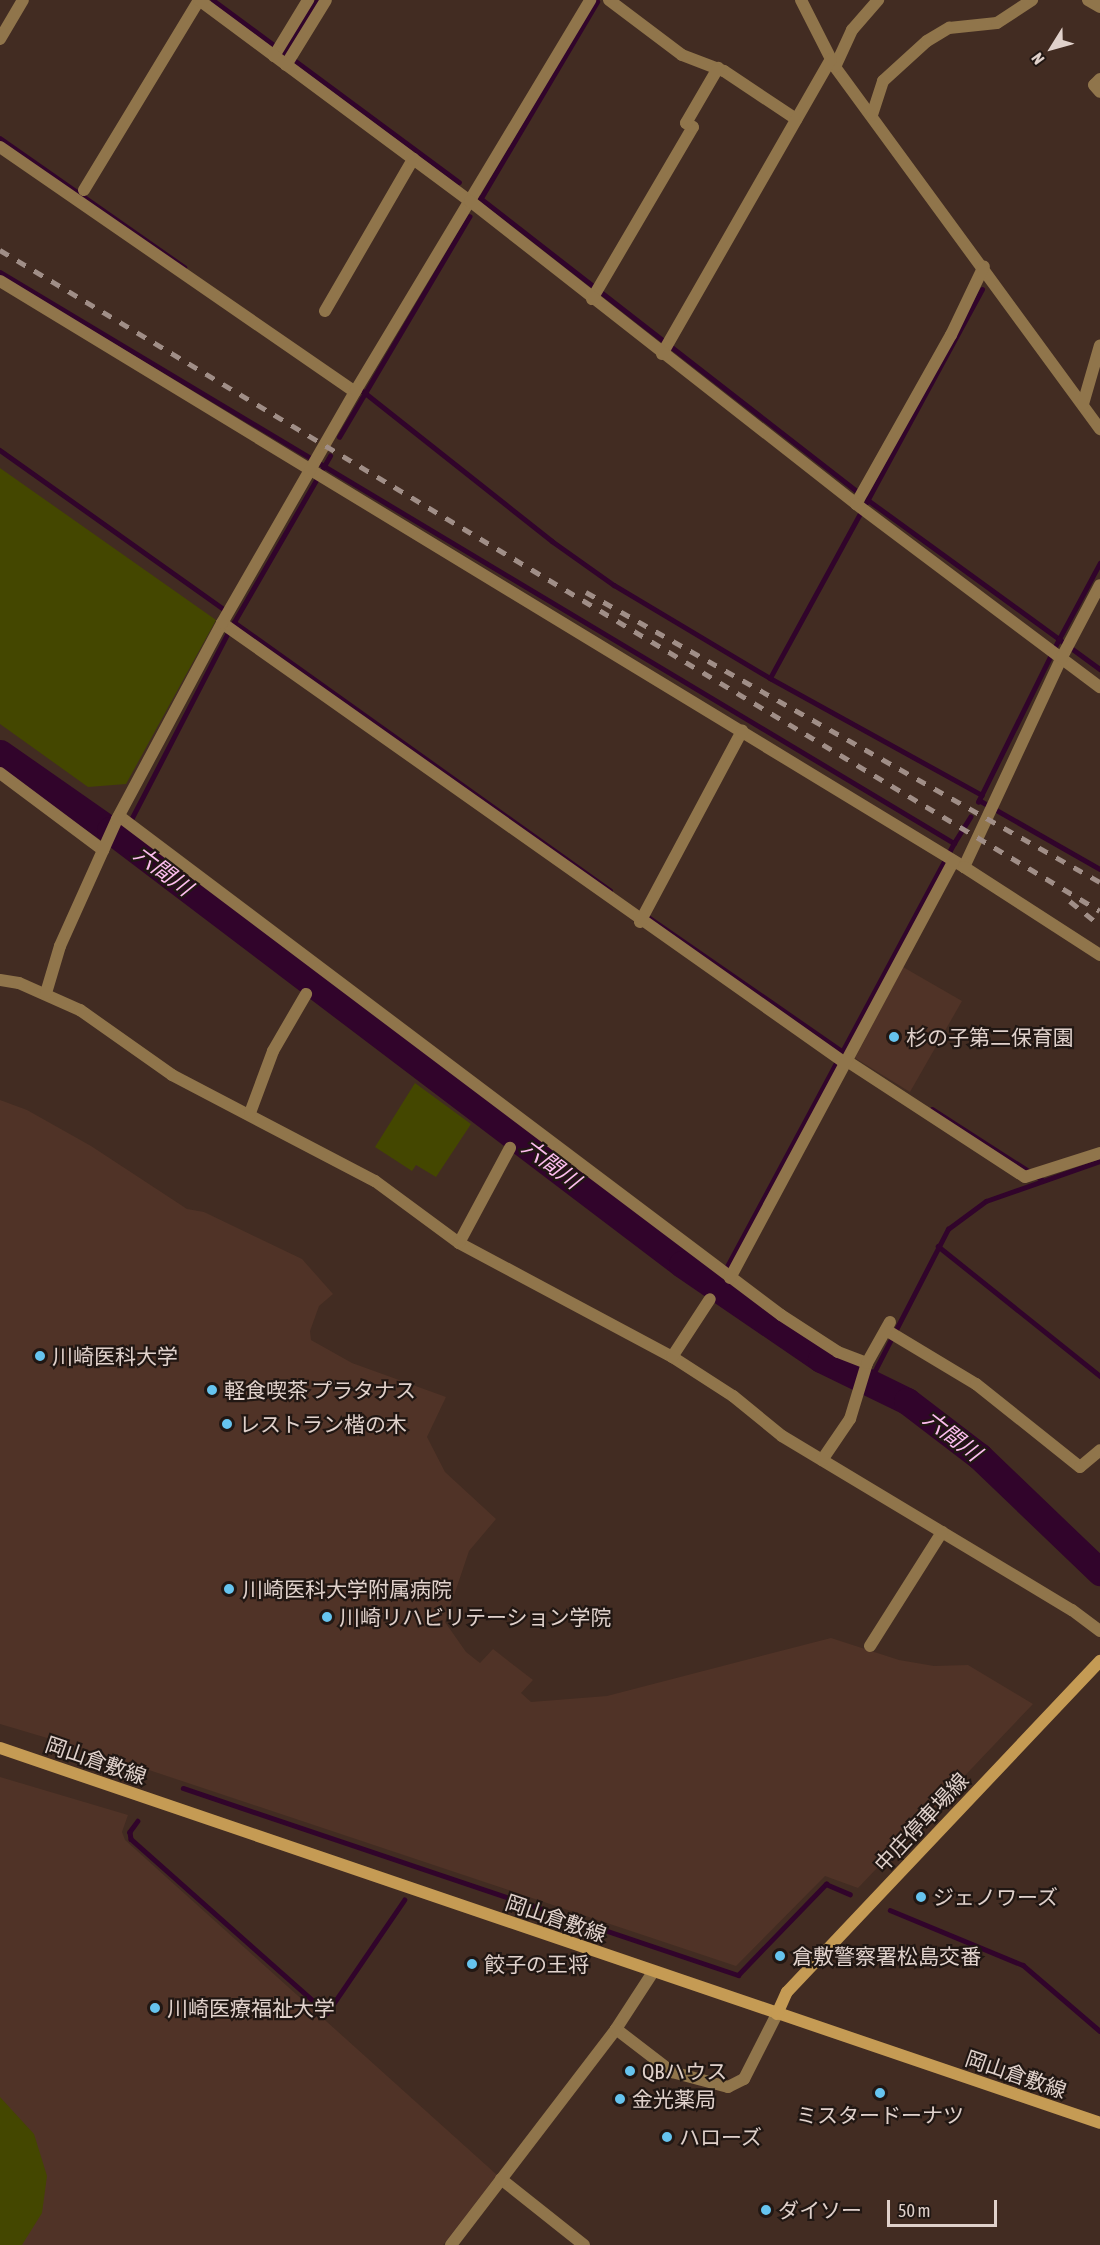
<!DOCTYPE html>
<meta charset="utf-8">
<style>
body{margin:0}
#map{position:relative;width:1100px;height:2245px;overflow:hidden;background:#422c22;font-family:"Asap Condensed","Noto Sans JP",sans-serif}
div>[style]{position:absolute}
.built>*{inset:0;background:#503327}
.green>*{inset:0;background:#444700}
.stream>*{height:4.5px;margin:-2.25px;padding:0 2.25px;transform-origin:2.25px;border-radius:2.25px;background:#31042b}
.river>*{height:27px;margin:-13.5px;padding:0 13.5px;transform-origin:13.5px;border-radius:13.5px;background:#31042b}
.minor>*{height:12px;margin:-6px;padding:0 6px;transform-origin:6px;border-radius:6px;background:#90754b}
.tertiary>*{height:12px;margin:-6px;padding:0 6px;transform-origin:6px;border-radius:6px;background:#90754b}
.secondary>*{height:12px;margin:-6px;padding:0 6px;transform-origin:6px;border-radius:6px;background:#c59b54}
.rail>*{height:4.5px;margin-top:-2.25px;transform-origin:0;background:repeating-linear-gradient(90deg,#a08e87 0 10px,transparent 0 20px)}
.dots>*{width:16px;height:16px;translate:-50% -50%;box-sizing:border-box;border:3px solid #211713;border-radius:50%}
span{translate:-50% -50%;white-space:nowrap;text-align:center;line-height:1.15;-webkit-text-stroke:4.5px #211713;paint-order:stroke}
.poi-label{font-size:21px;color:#e0d1cb}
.left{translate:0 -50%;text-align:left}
.street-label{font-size:21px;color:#e0d1cb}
.water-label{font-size:22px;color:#fcbdee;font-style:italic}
.north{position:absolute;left:1022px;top:18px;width:60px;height:60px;-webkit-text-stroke:4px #211713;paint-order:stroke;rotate:233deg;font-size:16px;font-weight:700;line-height:24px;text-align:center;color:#e0d1cb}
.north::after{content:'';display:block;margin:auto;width:21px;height:27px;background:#e0d1cb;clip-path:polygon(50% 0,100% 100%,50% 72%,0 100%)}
.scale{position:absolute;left:887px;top:2200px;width:110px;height:27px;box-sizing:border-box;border:3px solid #e0d1cb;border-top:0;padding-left:8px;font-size:18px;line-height:21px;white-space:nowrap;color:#e0d1cb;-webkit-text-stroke:4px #211713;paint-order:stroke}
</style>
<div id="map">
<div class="built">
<i style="clip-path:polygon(903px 967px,962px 1001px,910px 1092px,855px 1058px)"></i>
<i style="clip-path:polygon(0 1100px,27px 1110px,91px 1146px,187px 1209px,204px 1212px,302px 1259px,333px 1294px,319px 1306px,310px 1331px,311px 1340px,352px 1363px,446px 1397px,427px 1437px,445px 1472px,496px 1519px,469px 1551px,445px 1622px,466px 1652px,480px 1663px,493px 1649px,533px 1680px,521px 1693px,531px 1702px,607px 1696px,831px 1638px,899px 1660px,934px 1666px,968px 1665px,1033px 1704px,858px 1888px,825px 1876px,736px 1966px,101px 1754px,0 1724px)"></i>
<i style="clip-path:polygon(0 1777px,128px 1815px,122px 1832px,125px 1840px,497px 2175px,443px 2245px,0 2245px)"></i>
</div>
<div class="green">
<i style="clip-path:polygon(0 468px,216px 620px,126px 784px,88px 787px,0 724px)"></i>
<i style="clip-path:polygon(415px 1083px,471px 1124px,436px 1177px,416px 1165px,412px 1171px,375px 1147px)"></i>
<i style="clip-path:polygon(0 2097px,34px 2134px,47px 2176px,42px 2213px,22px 2245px,0 2245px)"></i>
</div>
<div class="stream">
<i style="left:213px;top:0;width:306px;rotate:36.5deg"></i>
<i style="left:284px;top:53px;width:62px;rotate:-58.1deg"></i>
<i style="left:0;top:138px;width:225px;rotate:35deg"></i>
<i style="left:479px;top:197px;width:493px;rotate:37.9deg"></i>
<i style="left:868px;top:500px;width:236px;rotate:36deg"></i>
<i style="left:1059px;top:639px;width:86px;rotate:-61.7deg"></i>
<i style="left:481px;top:198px;width:228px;rotate:-59.4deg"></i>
<i style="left:0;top:272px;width:1112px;rotate:30.9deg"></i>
<i style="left:954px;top:843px;width:31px;rotate:-58deg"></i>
<i style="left:359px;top:388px;width:246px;rotate:38.4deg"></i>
<i style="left:552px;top:541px;width:76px;rotate:35.4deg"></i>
<i style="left:614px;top:585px;width:182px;rotate:30.8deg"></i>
<i style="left:770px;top:678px;width:242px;rotate:28.9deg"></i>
<i style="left:339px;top:437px;width:256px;rotate:-59.4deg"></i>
<i style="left:0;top:450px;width:280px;rotate:35.4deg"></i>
<i style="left:323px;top:468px;width:14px;rotate:-60deg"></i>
<i style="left:866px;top:503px;width:243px;rotate:-61.5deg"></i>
<i style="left:234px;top:622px;width:462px;rotate:35.5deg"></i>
<i style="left:233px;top:624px;width:172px;rotate:-60deg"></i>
<i style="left:770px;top:678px;width:192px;rotate:-61.3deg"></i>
<i style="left:979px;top:800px;width:139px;rotate:29.7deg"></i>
<i style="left:978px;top:802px;width:182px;rotate:-63.6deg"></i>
<i style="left:1059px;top:639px;width:51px;rotate:36.2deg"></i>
<i style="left:121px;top:839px;width:234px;rotate:-62.6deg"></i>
<i style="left:644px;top:914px;width:249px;rotate:34.7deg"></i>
<i style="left:932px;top:1109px;width:130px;rotate:32.7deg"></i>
<i style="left:938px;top:1246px;width:208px;rotate:38.7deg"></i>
<i style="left:716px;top:1287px;width:504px;rotate:-61.81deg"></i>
<i style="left:869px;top:1382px;width:172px;rotate:-62.7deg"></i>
<i style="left:948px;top:1229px;width:47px;rotate:-36.4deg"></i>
<i style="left:986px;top:1201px;width:121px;rotate:-19.3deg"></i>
<i style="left:183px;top:1788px;width:586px;rotate:18.62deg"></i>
<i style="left:738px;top:1975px;width:127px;rotate:-46deg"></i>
<i style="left:826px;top:1884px;width:26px;rotate:23deg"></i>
<i style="left:138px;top:1821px;width:14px;rotate:126deg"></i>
<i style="left:130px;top:1832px;width:7px;rotate:82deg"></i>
<i style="left:131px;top:1839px;width:262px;rotate:41.6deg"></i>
<i style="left:327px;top:2013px;width:137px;rotate:-55.7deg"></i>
<i style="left:890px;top:1910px;width:144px;rotate:22.5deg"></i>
<i style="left:1023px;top:1965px;width:101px;rotate:40.6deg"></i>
</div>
<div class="river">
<i style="left:0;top:753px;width:134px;rotate:35deg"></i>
<i style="left:110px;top:830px;width:718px;rotate:37.19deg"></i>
<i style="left:682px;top:1264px;width:168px;rotate:34.4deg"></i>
<i style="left:821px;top:1359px;width:96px;rotate:26deg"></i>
<i style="left:907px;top:1401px;width:91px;rotate:37.4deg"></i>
<i style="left:979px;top:1456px;width:168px;rotate:43.8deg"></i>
</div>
<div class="minor">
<i style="left:609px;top:0;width:91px;rotate:37deg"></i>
<i style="left:682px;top:55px;width:45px;rotate:20.9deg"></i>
<i style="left:724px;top:71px;width:87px;rotate:33.7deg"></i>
<i style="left:801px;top:0;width:75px;rotate:63.1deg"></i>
<i style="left:835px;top:67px;width:449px;rotate:53.8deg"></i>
<i style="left:1088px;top:0;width:14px;rotate:30deg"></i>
<i style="left:0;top:39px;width:45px;rotate:-59.5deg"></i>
<i style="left:274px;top:56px;width:66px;rotate:-58.7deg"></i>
<i style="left:286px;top:65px;width:76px;rotate:-58.4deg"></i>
<i style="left:835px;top:67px;width:41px;rotate:-65.3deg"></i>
<i style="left:852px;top:30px;width:40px;rotate:-49deg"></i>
<i style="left:1100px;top:79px;width:8px;rotate:135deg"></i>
<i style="left:1094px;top:85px;width:9px;rotate:49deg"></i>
<i style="left:872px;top:115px;width:36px;rotate:-72deg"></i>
<i style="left:883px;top:81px;width:59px;rotate:-42.3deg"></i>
<i style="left:927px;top:41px;width:26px;rotate:-31deg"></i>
<i style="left:949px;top:28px;width:48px;rotate:-5.9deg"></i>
<i style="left:997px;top:23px;width:42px;rotate:-33.3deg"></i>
<i style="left:0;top:147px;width:431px;rotate:34.6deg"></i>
<i style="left:84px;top:190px;width:222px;rotate:-58.8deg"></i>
<i style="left:0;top:281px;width:1128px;rotate:31.29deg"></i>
<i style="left:964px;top:867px;width:232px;rotate:-65deg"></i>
<i style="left:592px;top:299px;width:199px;rotate:-59.6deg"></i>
<i style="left:693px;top:127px;width:8px;rotate:-150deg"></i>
<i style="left:686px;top:123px;width:64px;rotate:-59.8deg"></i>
<i style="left:325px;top:311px;width:176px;rotate:-59.9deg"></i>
<i style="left:662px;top:354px;width:340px;rotate:-60.2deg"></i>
<i style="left:1083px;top:404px;width:61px;rotate:-73.9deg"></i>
<i style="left:856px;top:504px;width:194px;rotate:-60.7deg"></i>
<i style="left:951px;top:335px;width:76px;rotate:-64.4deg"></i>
<i style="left:222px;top:623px;width:763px;rotate:35.23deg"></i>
<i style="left:0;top:773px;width:129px;rotate:36.8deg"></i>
<i style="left:119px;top:816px;width:829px;rotate:37.01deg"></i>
<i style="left:781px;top:1315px;width:68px;rotate:33deg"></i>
<i style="left:838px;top:1352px;width:31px;rotate:21deg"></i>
<i style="left:640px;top:922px;width:217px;rotate:-61.9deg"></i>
<i style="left:0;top:980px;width:19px;rotate:9deg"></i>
<i style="left:19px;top:983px;width:67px;rotate:23.9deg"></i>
<i style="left:80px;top:1010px;width:113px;rotate:35.2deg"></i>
<i style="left:172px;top:1075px;width:229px;rotate:27.6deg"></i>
<i style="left:375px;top:1181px;width:104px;rotate:36.4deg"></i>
<i style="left:459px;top:1243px;width:244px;rotate:28.1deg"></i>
<i style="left:674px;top:1358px;width:70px;rotate:32.8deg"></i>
<i style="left:733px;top:1396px;width:63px;rotate:39.2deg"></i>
<i style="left:782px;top:1436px;width:338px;rotate:31deg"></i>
<i style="left:1072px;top:1610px;width:35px;rotate:37deg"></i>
<i style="left:46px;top:993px;width:49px;rotate:-73.4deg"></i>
<i style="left:60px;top:946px;width:139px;rotate:-65.8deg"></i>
<i style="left:117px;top:819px;width:222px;rotate:-61.8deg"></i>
<i style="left:222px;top:623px;width:269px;rotate:-60.1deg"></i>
<i style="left:356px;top:390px;width:455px;rotate:-59deg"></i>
<i style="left:847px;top:1061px;width:212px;rotate:33.1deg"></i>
<i style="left:1025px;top:1177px;width:79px;rotate:-17.7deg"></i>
<i style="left:250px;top:1113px;width:66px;rotate:-69.6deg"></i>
<i style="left:273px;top:1051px;width:66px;rotate:-59.9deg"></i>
<i style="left:459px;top:1243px;width:108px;rotate:-61.8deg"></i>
<i style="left:730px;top:1278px;width:473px;rotate:-61.8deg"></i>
<i style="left:886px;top:1330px;width:105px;rotate:31deg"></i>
<i style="left:976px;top:1384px;width:133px;rotate:38.6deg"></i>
<i style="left:1080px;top:1467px;width:26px;rotate:-40deg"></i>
<i style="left:672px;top:1357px;width:69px;rotate:-56.8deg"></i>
<i style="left:822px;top:1460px;width:50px;rotate:-55.7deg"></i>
<i style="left:850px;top:1419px;width:59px;rotate:-73.1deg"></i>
<i style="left:867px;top:1363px;width:47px;rotate:-60.7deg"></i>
<i style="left:870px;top:1646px;width:135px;rotate:-57.7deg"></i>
<i style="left:501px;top:2179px;width:106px;rotate:38.5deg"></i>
<i style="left:451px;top:2245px;width:272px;rotate:-52.6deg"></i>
<i style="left:616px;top:2029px;width:68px;rotate:-57deg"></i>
</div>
<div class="tertiary">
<i style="left:199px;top:0;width:337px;rotate:36.6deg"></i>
<i style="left:470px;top:201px;width:491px;rotate:38.1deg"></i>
<i style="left:856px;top:504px;width:305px;rotate:36.9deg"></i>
<i style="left:1062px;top:657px;width:81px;rotate:-62.2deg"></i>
<i style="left:964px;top:867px;width:162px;rotate:32.9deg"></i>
<i style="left:616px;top:2029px;width:71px;rotate:37.5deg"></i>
<i style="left:672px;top:2072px;width:58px;rotate:15deg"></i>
<i style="left:728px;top:2087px;width:18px;rotate:-27deg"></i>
<i style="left:744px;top:2079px;width:73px;rotate:-63.1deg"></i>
</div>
<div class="secondary">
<i style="left:0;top:1748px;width:1162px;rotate:18.82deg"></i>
<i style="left:777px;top:2014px;width:24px;rotate:-66deg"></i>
<i style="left:787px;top:1992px;width:456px;rotate:-46.6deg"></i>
</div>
<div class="rail">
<i style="left:0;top:250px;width:1283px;rotate:31deg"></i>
<i style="left:586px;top:592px;width:590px;rotate:29.43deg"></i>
<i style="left:1070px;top:901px;width:38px;rotate:39deg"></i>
</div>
<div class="dots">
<i style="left:894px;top:1037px;background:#66c4ef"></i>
<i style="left:40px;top:1356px;background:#66c4ef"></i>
<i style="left:212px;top:1390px;background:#66c4ef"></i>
<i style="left:227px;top:1424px;background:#66c4ef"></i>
<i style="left:229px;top:1589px;background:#66c4ef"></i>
<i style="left:327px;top:1617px;background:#66c4ef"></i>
<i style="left:921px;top:1897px;background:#66c4ef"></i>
<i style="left:780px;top:1956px;background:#66c4ef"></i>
<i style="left:472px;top:1964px;background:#66c4ef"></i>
<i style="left:155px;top:2008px;background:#66c4ef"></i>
<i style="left:630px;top:2071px;background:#66c4ef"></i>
<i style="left:880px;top:2093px;background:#66c4ef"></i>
<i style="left:620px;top:2099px;background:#66c4ef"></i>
<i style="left:667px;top:2137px;background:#66c4ef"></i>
<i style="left:766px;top:2210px;background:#66c4ef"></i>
</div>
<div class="poi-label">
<span class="left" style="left:906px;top:1037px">杉の子第二保育園</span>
<span class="left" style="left:52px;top:1356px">川崎医科大学</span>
<span class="left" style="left:224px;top:1390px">軽食喫茶 プラタナス</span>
<span class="left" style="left:239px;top:1424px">レストラン楷の木</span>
<span class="left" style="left:242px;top:1589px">川崎医科大学附属病院</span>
<span class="left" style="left:339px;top:1617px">川崎リハビリテーション学院</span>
<span class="left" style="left:933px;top:1897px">ジェノワーズ</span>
<span class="left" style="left:792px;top:1956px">倉敷警察署松島交番</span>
<span class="left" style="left:484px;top:1964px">餃子の王将</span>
<span class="left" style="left:167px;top:2008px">川崎医療福祉大学</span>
<span class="left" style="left:642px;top:2071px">QBハウス</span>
<span class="left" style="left:632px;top:2099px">金光薬局</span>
<span style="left:880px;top:2115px">ミスタードーナツ</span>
<span class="left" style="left:679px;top:2137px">ハローズ</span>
<span class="left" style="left:778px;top:2210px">ダイソー</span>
</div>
<div class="street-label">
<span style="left:96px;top:1760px;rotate:19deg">岡山倉敷線</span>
<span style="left:921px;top:1822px;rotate:-47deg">中庄停車場線</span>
<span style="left:556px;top:1918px;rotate:19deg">岡山倉敷線</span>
<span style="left:1016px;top:2074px;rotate:19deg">岡山倉敷線</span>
</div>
<div class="water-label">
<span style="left:163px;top:871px;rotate:37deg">六間川</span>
<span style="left:551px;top:1164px;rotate:37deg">六間川</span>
<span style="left:952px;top:1436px;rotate:38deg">六間川</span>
</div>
<div class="north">N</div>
<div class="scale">50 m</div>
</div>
